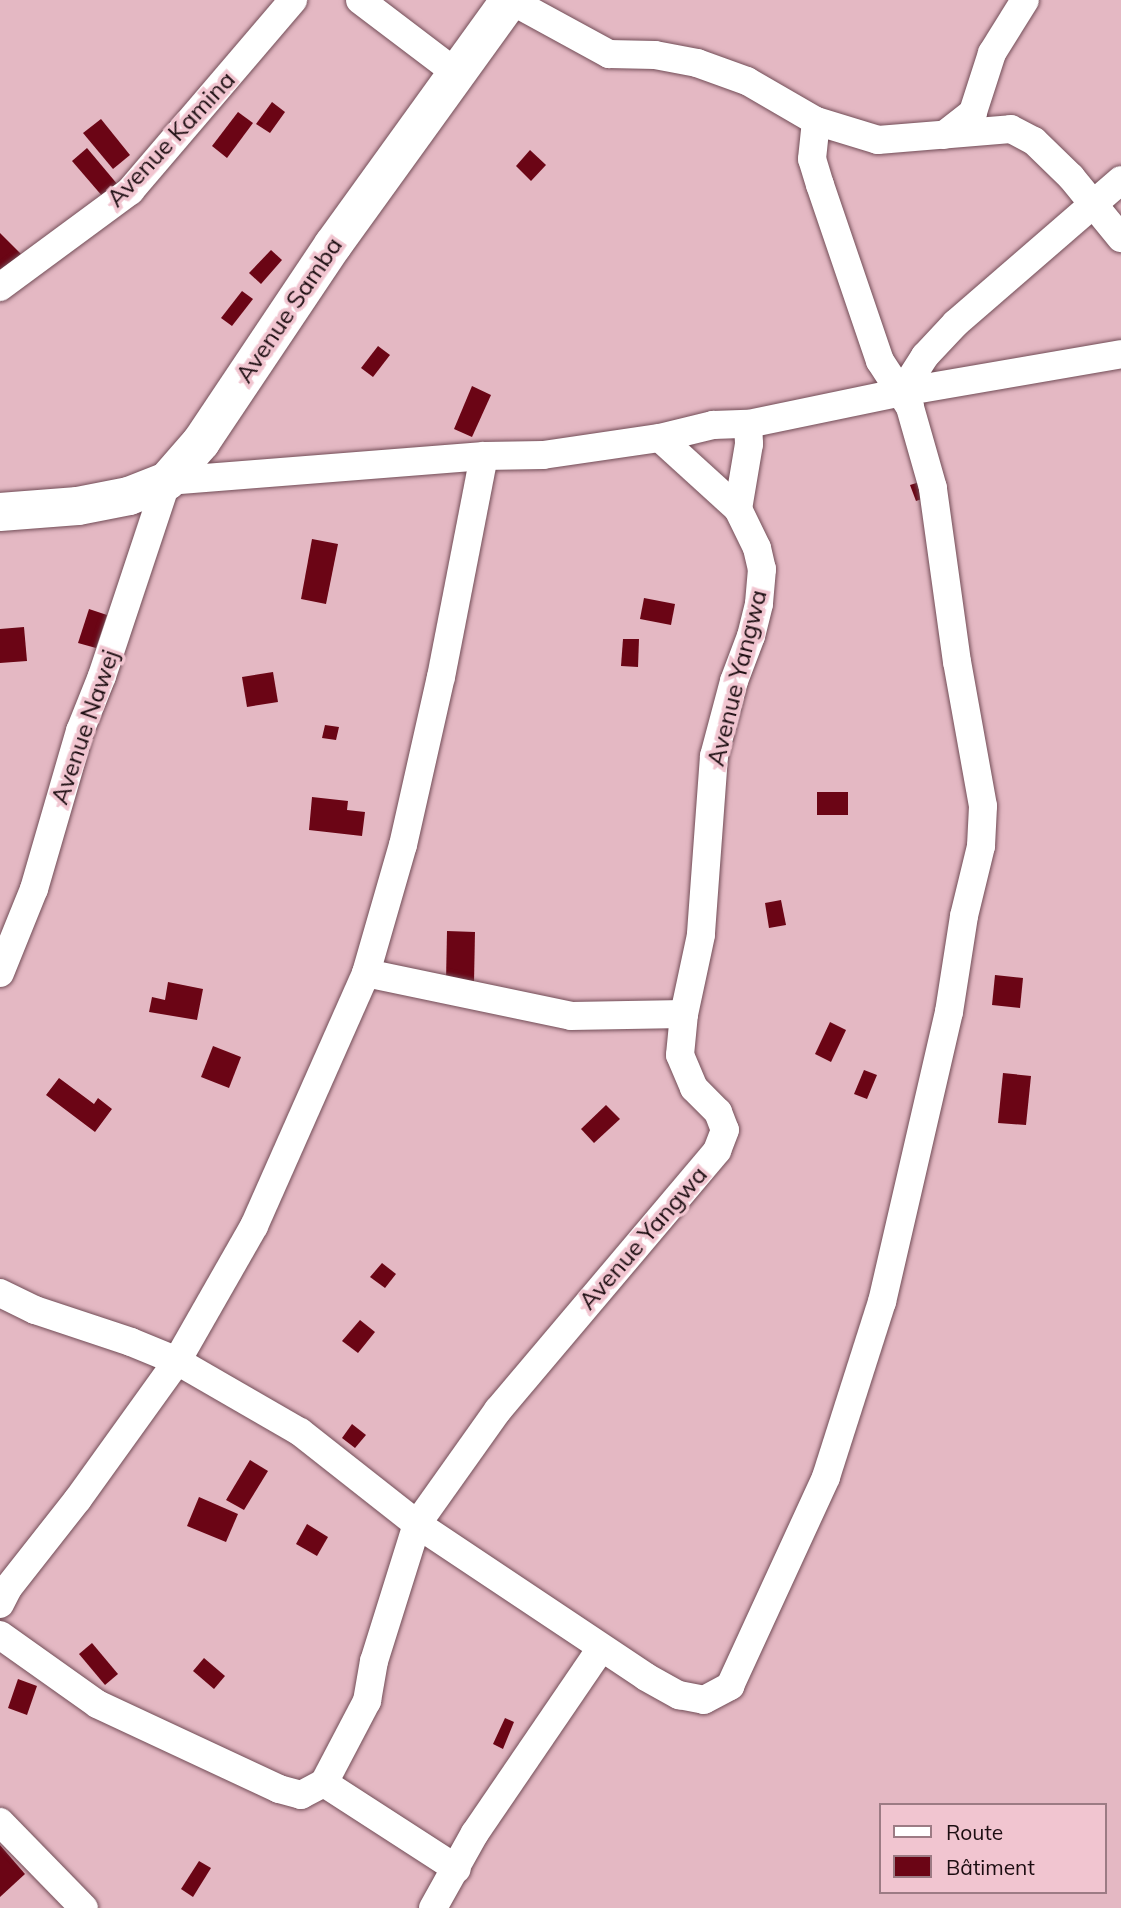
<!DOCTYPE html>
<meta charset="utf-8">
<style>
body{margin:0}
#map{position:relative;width:1121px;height:1908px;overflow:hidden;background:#e4b8c3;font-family:Mulish,sans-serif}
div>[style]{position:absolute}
.building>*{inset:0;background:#6b0515}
.roads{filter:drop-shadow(0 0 2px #724d57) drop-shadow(0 0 2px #724d57)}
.street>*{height:28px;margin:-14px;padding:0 14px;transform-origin:14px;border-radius:14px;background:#fff}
.secondary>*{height:38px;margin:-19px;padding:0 19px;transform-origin:19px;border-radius:19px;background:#fff}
span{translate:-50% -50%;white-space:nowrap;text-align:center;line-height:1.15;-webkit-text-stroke:7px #f1c5d0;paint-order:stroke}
.street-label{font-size:24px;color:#1c0d11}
.legend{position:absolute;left:879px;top:1803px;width:228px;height:91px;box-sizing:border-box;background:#f1c5d0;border:2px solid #9c7b84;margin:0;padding:9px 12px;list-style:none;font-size:21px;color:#1c0d11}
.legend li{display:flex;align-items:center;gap:14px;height:35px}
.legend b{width:35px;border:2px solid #9c7b84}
</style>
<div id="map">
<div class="building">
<i style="clip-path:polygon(272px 102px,285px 112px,270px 133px,256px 124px)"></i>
<i style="clip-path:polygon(238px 112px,253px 123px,227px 158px,212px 146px)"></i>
<i style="clip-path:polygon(101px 119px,130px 155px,113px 169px,83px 133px)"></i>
<i style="clip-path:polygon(87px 148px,118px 185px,103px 197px,72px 161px)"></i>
<i style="clip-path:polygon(530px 150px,546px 165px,531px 181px,516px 166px)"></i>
<i style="clip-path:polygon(0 233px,21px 254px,0 275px)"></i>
<i style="clip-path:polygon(271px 250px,282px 260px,261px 284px,249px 273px)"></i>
<i style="clip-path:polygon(242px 291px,253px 299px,232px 326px,221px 318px)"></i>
<i style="clip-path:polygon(378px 346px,390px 355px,373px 377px,361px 368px)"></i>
<i style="clip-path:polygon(472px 386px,491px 395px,472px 437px,454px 429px)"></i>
<i style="clip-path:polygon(926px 480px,931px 496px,916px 501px,910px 485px)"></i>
<i style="clip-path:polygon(312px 539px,338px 544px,326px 604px,301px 599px)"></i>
<i style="clip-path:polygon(644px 598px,675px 604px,671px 625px,640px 619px)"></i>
<i style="clip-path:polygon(89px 609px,107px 615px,96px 648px,78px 643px)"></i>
<i style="clip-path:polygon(24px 627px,27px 661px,0 663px,0 629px)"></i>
<i style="clip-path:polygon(623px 639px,639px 639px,638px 667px,621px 666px)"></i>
<i style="clip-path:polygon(273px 672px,278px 702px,247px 707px,242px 677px)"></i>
<i style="clip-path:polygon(325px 725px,339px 727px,336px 740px,322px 738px)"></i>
<i style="clip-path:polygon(817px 792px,848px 792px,848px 815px,817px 815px)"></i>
<i style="clip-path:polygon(312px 797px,348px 801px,347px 810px,365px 812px,362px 836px,309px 830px)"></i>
<i style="clip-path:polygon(781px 900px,786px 925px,769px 928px,765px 903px)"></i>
<i style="clip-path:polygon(447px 931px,475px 932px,474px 982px,446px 981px)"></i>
<i style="clip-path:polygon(995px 975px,1023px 978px,1020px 1008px,992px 1005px)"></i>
<i style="clip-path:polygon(168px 982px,203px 989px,197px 1020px,149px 1012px,152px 997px,165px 1000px)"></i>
<i style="clip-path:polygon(830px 1022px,846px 1030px,831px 1062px,815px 1054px)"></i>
<i style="clip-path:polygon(213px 1046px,241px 1057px,229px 1088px,201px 1077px)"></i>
<i style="clip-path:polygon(864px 1070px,877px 1075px,867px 1099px,854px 1094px)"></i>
<i style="clip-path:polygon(1003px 1073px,1031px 1076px,1026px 1125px,998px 1123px)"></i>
<i style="clip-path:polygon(59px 1078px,94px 1104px,98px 1098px,112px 1109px,95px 1132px,46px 1095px)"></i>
<i style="clip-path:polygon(606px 1105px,620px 1119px,594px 1143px,581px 1129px)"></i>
<i style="clip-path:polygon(382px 1263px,396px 1274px,385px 1288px,370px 1277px)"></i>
<i style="clip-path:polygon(360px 1320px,375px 1332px,358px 1353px,342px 1341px)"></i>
<i style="clip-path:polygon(352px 1424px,366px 1435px,355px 1448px,342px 1438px)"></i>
<i style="clip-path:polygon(250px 1460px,268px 1471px,244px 1510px,226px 1500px)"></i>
<i style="clip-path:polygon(199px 1497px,238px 1514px,226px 1542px,187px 1526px)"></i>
<i style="clip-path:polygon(307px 1524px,328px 1537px,317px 1556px,296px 1544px)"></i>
<i style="clip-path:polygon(92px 1643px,118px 1674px,105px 1685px,79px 1654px)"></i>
<i style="clip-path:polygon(204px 1658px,225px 1676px,214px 1689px,193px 1671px)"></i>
<i style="clip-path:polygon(18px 1679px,37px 1686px,27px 1715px,8px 1708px)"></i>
<i style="clip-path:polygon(505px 1718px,514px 1722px,503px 1749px,493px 1744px)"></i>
<i style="clip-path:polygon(0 1845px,25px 1874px,0 1897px)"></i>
<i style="clip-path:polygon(199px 1861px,211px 1868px,193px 1897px,181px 1889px)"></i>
</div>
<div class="roads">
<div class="street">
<i style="left:360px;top:0;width:121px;rotate:37.2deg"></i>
<i style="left:510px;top:0;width:113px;rotate:28.6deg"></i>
<i style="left:609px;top:54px;width:46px;rotate:1.2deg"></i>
<i style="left:655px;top:55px;width:43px;rotate:10.8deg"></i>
<i style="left:697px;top:63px;width:53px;rotate:19.8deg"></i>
<i style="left:747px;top:81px;width:80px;rotate:30.1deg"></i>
<i style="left:816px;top:121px;width:65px;rotate:17deg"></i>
<i style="left:878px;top:140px;width:133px;rotate:-4.7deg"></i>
<i style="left:1011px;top:129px;width:26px;rotate:28deg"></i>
<i style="left:1034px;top:141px;width:52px;rotate:44.2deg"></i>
<i style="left:1071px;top:177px;width:79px;rotate:50.7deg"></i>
<i style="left:944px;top:135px;width:37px;rotate:-38deg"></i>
<i style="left:973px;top:112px;width:62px;rotate:-72.1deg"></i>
<i style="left:992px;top:53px;width:62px;rotate:-58.1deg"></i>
<i style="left:0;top:287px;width:162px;rotate:-36.4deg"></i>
<i style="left:130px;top:191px;width:251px;rotate:-49.5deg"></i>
<i style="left:902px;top:392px;width:43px;rotate:-57.4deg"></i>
<i style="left:925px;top:356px;width:45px;rotate:-46.8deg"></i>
<i style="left:956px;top:323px;width:218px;rotate:-40.9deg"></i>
<i style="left:748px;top:424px;width:157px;rotate:-11.7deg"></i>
<i style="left:902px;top:392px;width:222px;rotate:-9.8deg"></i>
<i style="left:660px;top:438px;width:105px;rotate:42.3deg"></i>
<i style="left:0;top:973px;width:91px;rotate:-68deg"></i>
<i style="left:34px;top:889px;width:165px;rotate:-73.8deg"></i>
<i style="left:80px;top:731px;width:59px;rotate:-68.2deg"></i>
<i style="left:102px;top:676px;width:206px;rotate:-71.6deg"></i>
<i style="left:167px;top:481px;width:318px;rotate:-4.5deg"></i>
<i style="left:484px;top:456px;width:59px;rotate:-1deg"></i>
<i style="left:543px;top:455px;width:118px;rotate:-8.3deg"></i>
<i style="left:660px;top:438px;width:55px;rotate:-13.8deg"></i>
<i style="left:713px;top:425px;width:35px;rotate:-2deg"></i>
<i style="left:748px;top:424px;width:20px;rotate:87deg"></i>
<i style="left:749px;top:444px;width:66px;rotate:99.6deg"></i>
<i style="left:738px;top:509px;width:43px;rotate:64deg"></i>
<i style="left:757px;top:548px;width:22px;rotate:77deg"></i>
<i style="left:762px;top:569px;width:35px;rotate:95deg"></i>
<i style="left:759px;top:604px;width:33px;rotate:104deg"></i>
<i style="left:751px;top:636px;width:48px;rotate:110.7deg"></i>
<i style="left:734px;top:681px;width:78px;rotate:104.9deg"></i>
<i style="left:714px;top:756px;width:179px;rotate:94.2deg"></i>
<i style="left:701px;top:935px;width:81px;rotate:102.1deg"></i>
<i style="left:684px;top:1014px;width:41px;rotate:95.6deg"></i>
<i style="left:680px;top:1055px;width:36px;rotate:67deg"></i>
<i style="left:694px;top:1088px;width:34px;rotate:45deg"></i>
<i style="left:718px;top:1112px;width:19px;rotate:69deg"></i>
<i style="left:725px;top:1130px;width:22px;rotate:111deg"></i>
<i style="left:717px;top:1151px;width:339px;rotate:130.2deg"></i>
<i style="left:498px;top:1410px;width:140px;rotate:125.4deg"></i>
<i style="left:417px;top:1524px;width:144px;rotate:107.4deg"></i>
<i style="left:374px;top:1661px;width:41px;rotate:99.9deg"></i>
<i style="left:367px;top:1701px;width:93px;rotate:117.7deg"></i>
<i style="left:366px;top:973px;width:209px;rotate:11.8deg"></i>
<i style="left:571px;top:1016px;width:113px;rotate:-1deg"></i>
<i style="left:0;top:1293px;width:39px;rotate:26deg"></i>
<i style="left:35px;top:1310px;width:101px;rotate:18.4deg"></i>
<i style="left:131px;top:1342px;width:50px;rotate:22.4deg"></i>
<i style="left:177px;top:1361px;width:142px;rotate:30deg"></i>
<i style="left:300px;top:1432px;width:149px;rotate:38.2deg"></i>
<i style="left:417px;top:1524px;width:275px;rotate:33.7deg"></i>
<i style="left:646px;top:1677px;width:38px;rotate:29deg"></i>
<i style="left:679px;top:1695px;width:25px;rotate:11deg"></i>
<i style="left:704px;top:1700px;width:30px;rotate:-28deg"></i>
<i style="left:730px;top:1686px;width:230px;rotate:-65.3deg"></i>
<i style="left:826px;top:1477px;width:184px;rotate:-72.3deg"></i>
<i style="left:882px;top:1302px;width:298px;rotate:-77deg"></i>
<i style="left:949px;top:1012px;width:97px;rotate:-81.1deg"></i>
<i style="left:964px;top:916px;width:72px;rotate:-76.3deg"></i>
<i style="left:981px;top:846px;width:40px;rotate:-87.1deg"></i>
<i style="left:983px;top:806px;width:146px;rotate:-100.2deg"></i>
<i style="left:957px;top:662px;width:176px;rotate:-97.9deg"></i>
<i style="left:933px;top:488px;width:84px;rotate:-105.9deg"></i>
<i style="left:910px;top:407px;width:55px;rotate:-123.1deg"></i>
<i style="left:880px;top:361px;width:186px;rotate:-108.8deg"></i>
<i style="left:820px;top:185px;width:27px;rotate:-107deg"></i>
<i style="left:812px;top:159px;width:38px;rotate:-84deg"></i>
<i style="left:0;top:1604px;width:18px;rotate:-63deg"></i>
<i style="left:8px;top:1588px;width:113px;rotate:-51.8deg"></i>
<i style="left:78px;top:1499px;width:170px;rotate:-54.3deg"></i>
<i style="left:177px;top:1361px;width:155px;rotate:-60.3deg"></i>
<i style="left:254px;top:1226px;width:277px;rotate:-66.1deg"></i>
<i style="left:366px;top:973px;width:133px;rotate:-73.9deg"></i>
<i style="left:403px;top:845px;width:172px;rotate:-77.3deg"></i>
<i style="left:441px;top:677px;width:225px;rotate:-79deg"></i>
<i style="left:0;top:1635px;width:119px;rotate:35.4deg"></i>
<i style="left:97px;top:1704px;width:201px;rotate:25deg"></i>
<i style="left:279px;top:1789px;width:23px;rotate:15deg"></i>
<i style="left:301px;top:1795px;width:26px;rotate:-28deg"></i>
<i style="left:324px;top:1783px;width:158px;rotate:32.9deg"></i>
<i style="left:0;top:1822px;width:120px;rotate:45.7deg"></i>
<i style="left:433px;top:1908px;width:86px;rotate:-60.8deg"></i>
<i style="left:475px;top:1833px;width:224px;rotate:-55.7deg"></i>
</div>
<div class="secondary">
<i style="left:0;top:512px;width:78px;rotate:-4.4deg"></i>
<i style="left:78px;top:506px;width:52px;rotate:-11.1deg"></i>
<i style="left:129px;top:496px;width:41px;rotate:-21.5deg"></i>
<i style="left:167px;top:481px;width:52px;rotate:-48.9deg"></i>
<i style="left:201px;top:442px;width:237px;rotate:-56.2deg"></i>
<i style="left:333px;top:245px;width:302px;rotate:-54.2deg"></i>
</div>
</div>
<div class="street-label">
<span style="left:171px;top:139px;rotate:-47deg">Avenue Kamina</span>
<span style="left:289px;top:310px;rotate:-56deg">Avenue Samba</span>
<span style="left:737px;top:678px;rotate:-76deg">Avenue Yangwa</span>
<span style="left:85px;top:727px;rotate:-71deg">Avenue Nawej</span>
<span style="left:643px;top:1238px;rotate:-49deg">Avenue Yangwa</span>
</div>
<ul class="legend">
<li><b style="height:9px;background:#fff"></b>Route</li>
<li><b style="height:19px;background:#6b0515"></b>Bâtiment</li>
</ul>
</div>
